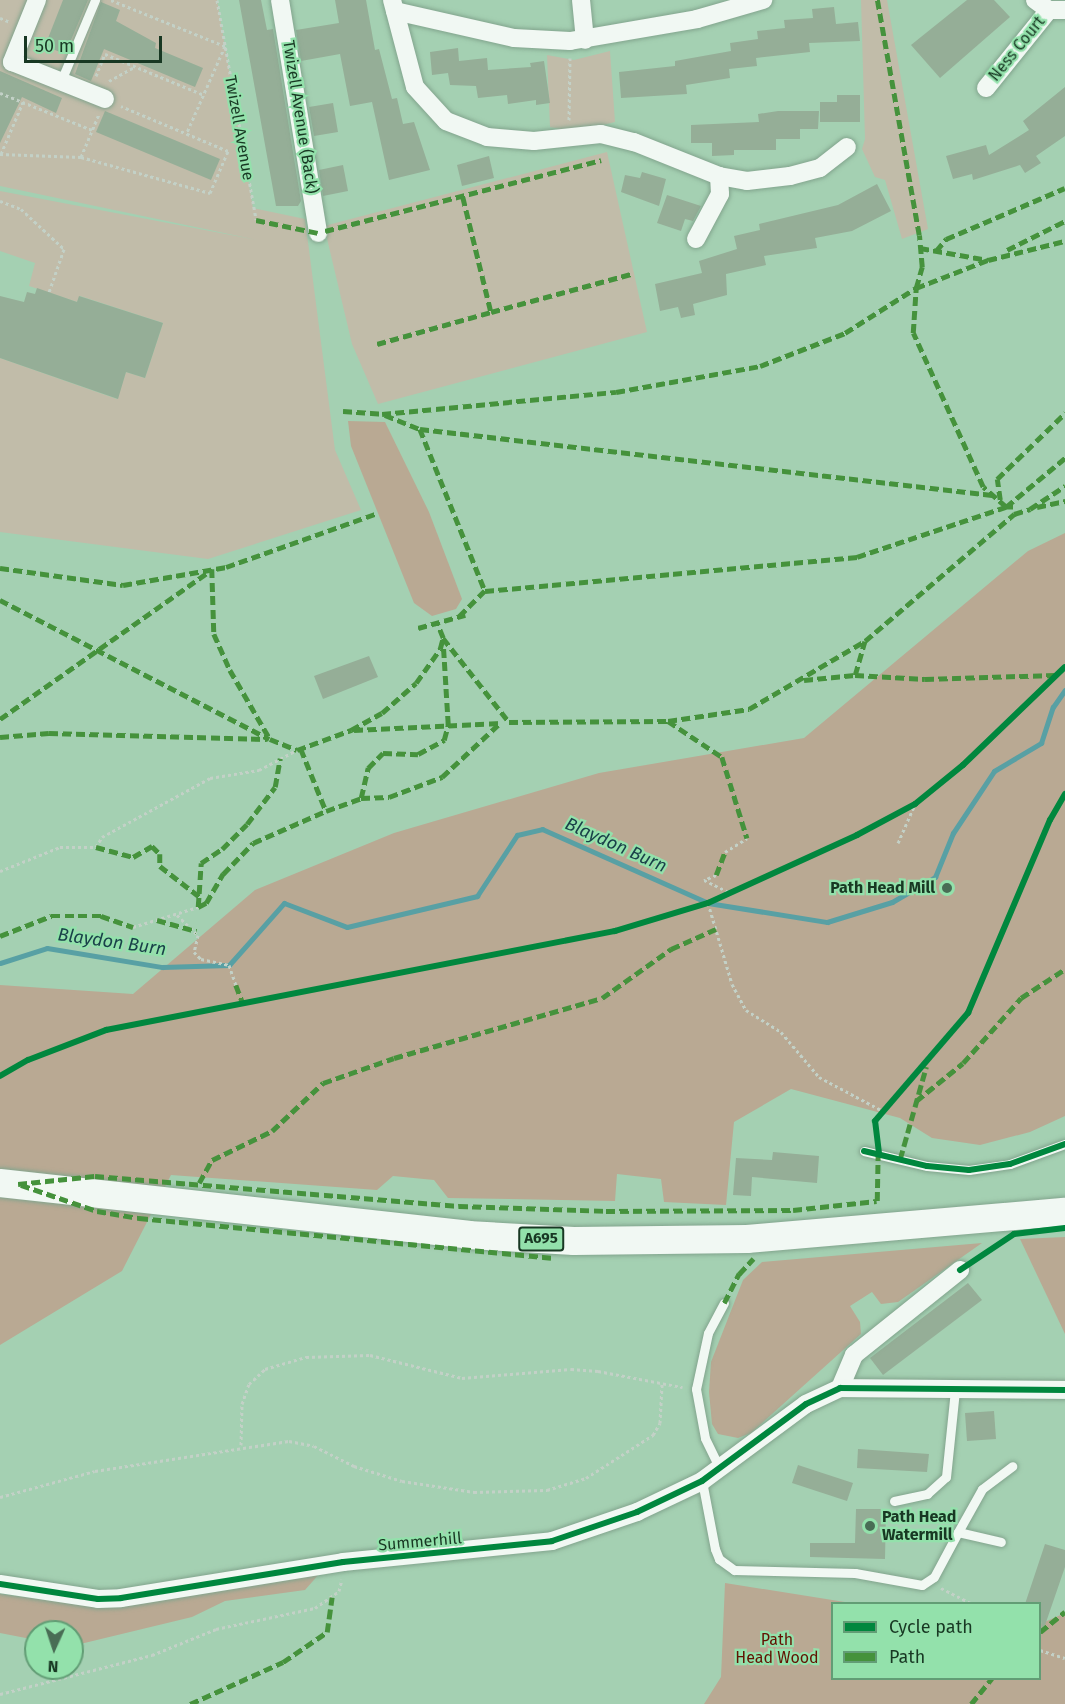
<!DOCTYPE html>
<style>
body{margin:0}
#map{position:relative;width:1065px;height:1704px;overflow:hidden;background:#a4d0b2;font-family:"Fira Sans",sans-serif}
div>[style]{position:absolute}
.green>*{inset:0;background:#c1bca9}
.forest>*{inset:0;background:#b9a993}
.stream>*{height:5px;margin:-2.5px;padding:0 2.5px;transform-origin:2.5px;border-radius:2.5px;background:#58a0a4}
.building>*{inset:0;background:#95ae97}
.path>*{height:3px;margin-top:-1.5px;transform-origin:0;background:repeating-linear-gradient(90deg,#c3d1c7 0 3px,transparent 0 6px)}
.roads{filter:drop-shadow(0 0 2px #82a48d) drop-shadow(0 0 2px #82a48d)}
.lane>*{height:9px;margin:-4.5px;padding:0 4.5px;transform-origin:4.5px;border-radius:4.5px;background:#f1f8f3}
.street>*{height:18px;margin:-9px;padding:0 9px;transform-origin:9px;border-radius:9px;background:#f1f8f3}
.primary>*{height:28px;margin:-14px;padding:0 14px;transform-origin:14px;border-radius:14px;background:#f1f8f3}
.quiet>*{height:4.5px;margin-top:-2.25px;transform-origin:0;background:repeating-linear-gradient(90deg,#45923c 0 9px,transparent 0 13.5px)}
.cycleway>*{height:6px;margin:-3px;padding:0 3px;transform-origin:3px;border-radius:3px;background:#00873e}
.dots>*{width:16px;height:16px;translate:-50% -50%;box-sizing:border-box;border:3px solid #93e1ab;border-radius:50%}
span{translate:-50% -50%;white-space:nowrap;text-align:center;line-height:1.15;-webkit-text-stroke:4.5px #93e1ab;paint-order:stroke}
.shield-label span{padding:2px 4px;background:#93e1ab;border:2px solid;border-radius:4px;-webkit-text-stroke-width:0}
.shield-label{font-size:15px;color:#183823;font-weight:700}
.street-label{font-size:16px;color:#183823}
.poi-label{font-size:16px;color:#183823;font-weight:700}
.right{translate:-100% -50%;text-align:right}
.left{translate:0 -50%;text-align:left}
.park-label{font-size:16px;color:#621202}
.water-label{font-size:18px;color:#1a4149;font-style:italic}
.legend{position:absolute;left:831px;top:1602px;width:210px;height:78px;box-sizing:border-box;background:#93e1ab;border:2px solid #629d75;margin:0;padding:8px 10px;list-style:none;font-size:18px;color:#183823}
.legend li{display:flex;align-items:center;gap:12px;height:30px}
.legend b{width:30px;border:2px solid #629d75}
.north{position:absolute;left:24px;top:1620px;width:60px;height:60px;box-sizing:border-box;background:#93e1ab;border:2px solid #629d75;border-radius:50%;rotate:183deg;font-size:16px;font-weight:700;line-height:24px;text-align:center;color:#183823}
.north::after{content:'';display:block;margin:auto;width:21px;height:27px;background:#496d55;clip-path:polygon(50% 0,100% 100%,50% 72%,0 100%)}
.scale{position:absolute;left:24px;top:36px;width:138px;height:27px;box-sizing:border-box;border:3px solid #183823;border-top:0;padding-left:8px;font-size:18px;line-height:21px;white-space:nowrap;color:#183823;-webkit-text-stroke:4px #93e1ab;paint-order:stroke}
</style>
<div id="map">
<div class="green">
<i style="clip-path:polygon(0 0,217px 0,253px 208px,305px 219px,335px 450px,361px 510px,208px 559px,0 532px,0 358px,117px 399px,126px 372px,145px 378px,163px 323px,80px 296px,77px 302px,29px 286px,35px 263px,0 251px,0 191px,257px 240px,0 186px)"></i>
<i style="clip-path:polygon(861px 0,887px 0,928px 229px,902px 239px,885px 180px,875px 177px,862px 149px,865px 139px)"></i>
<i style="clip-path:polygon(610px 51px,615px 122px,575px 132px,550px 127px,547px 55px,574px 60px)"></i>
<i style="clip-path:polygon(607px 152px,647px 332px,378px 404px,352px 344px,324px 226px)"></i>
</div>
<div class="forest">
<i style="clip-path:polygon(348px 421px,385px 422px,429px 512px,462px 599px,456px 609px,432px 616px,414px 603px,351px 446px)"></i>
<i style="clip-path:polygon(1065px 533px,1065px 1116px,1030px 1132px,980px 1145px,932px 1138px,900px 1118px,791px 1089px,734px 1122px,726px 1205px,664px 1202px,661px 1179px,617px 1174px,615px 1201px,448px 1198px,434px 1180px,393px 1176px,377px 1190px,171px 1175px,122px 1271px,0 1345px,0 985px,133px 994px,255px 890px,394px 833px,599px 773px,804px 738px,1028px 551px)"></i>
<i style="clip-path:polygon(1065px 1237px,1065px 1334px,1020px 1239px)"></i>
<i style="clip-path:polygon(982px 1243px,898px 1302px,881px 1304px,872px 1292px,850px 1306px,860px 1322px,861px 1334px,751px 1433px,738px 1438px,718px 1434px,712px 1424px,709px 1392px,711px 1362px,743px 1280px,762px 1262px)"></i>
<i style="clip-path:polygon(320px 1573px,305px 1590px,225px 1601px,192px 1617px,72px 1646px,72px 1632px,36px 1632px,36px 1640px,0 1633px,0 1594px,102px 1607px)"></i>
<i style="clip-path:polygon(725px 1583px,851px 1603px,832px 1604px,832px 1678px,1040px 1678px,1040px 1624px,1065px 1613px,1065px 1704px,704px 1704px,721px 1677px)"></i>
</div>
<div class="stream">
<i style="left:0;top:963px;width:49px;rotate:-17.7deg"></i>
<i style="left:47px;top:948px;width:117px;rotate:9.4deg"></i>
<i style="left:162px;top:967px;width:67px;rotate:-1.7deg"></i>
<i style="left:229px;top:965px;width:83px;rotate:-48.4deg"></i>
<i style="left:284px;top:903px;width:67px;rotate:20.9deg"></i>
<i style="left:347px;top:927px;width:134px;rotate:-13.4deg"></i>
<i style="left:477px;top:896px;width:73px;rotate:-56.7deg"></i>
<i style="left:517px;top:835px;width:26px;rotate:-13deg"></i>
<i style="left:542px;top:829px;width:182px;rotate:24deg"></i>
<i style="left:708px;top:903px;width:121px;rotate:9.1deg"></i>
<i style="left:827px;top:922px;width:68px;rotate:-17.1deg"></i>
<i style="left:892px;top:902px;width:50px;rotate:-30.2deg"></i>
<i style="left:935px;top:877px;width:48px;rotate:-67.8deg"></i>
<i style="left:953px;top:833px;width:74px;rotate:-56.5deg"></i>
<i style="left:994px;top:771px;width:55px;rotate:-30.8deg"></i>
<i style="left:1041px;top:743px;width:38px;rotate:-72deg"></i>
<i style="left:1053px;top:707px;width:21px;rotate:-55deg"></i>
</div>
<div class="building">
<i style="clip-path:polygon(63px 0,88px 0,65px 54px,45px 46px)"></i>
<i style="clip-path:polygon(239px 0,261px 0,267px 30px,273px 29px,301px 201px,298px 206px,276px 206px)"></i>
<i style="clip-path:polygon(335px 0,366px 0,375px 50px,379px 49px,392px 99px,397px 98px,403px 124px,414px 122px,430px 170px,389px 180px,372px 102px,350px 106px,340px 54px,301px 61px,296px 30px,339px 23px)"></i>
<i style="clip-path:polygon(967px 0,994px 0,1010px 17px,940px 78px,911px 45px)"></i>
<i style="clip-path:polygon(101px 2px,120px 10px,116px 21px,156px 43px,155px 48px,203px 68px,195px 87px,104px 49px,91px 81px,75px 74px)"></i>
<i style="clip-path:polygon(834px 7px,836px 24px,858px 22px,860px 41px,809px 43px,810px 52px,756px 58px,757px 66px,729px 69px,730px 78px,686px 85px,687px 94px,621px 98px,619px 72px,675px 66px,675px 61px,731px 51px,730px 43px,758px 39px,757px 31px,785px 28px,784px 20px,813px 18px,812px 9px)"></i>
<i style="clip-path:polygon(458px 48px,459px 61px,487px 58px,488px 70px,531px 67px,530px 63px,544px 61px,550px 103px,536px 105px,536px 100px,508px 104px,507px 95px,478px 98px,476px 86px,450px 85px,448px 73px,432px 75px,430px 52px)"></i>
<i style="clip-path:polygon(0 71px,62px 98px,56px 113px,22px 97px,0 143px)"></i>
<i style="clip-path:polygon(1065px 87px,1065px 136px,1036px 156px,1041px 163px,1025px 173px,1020px 165px,973px 180px,972px 174px,953px 179px,946px 156px,986px 145px,989px 155px,1029px 130px,1023px 121px)"></i>
<i style="clip-path:polygon(837px 95px,860px 95px,860px 122px,820px 122px,820px 102px,837px 102px)"></i>
<i style="clip-path:polygon(333px 103px,338px 132px,314px 136px,309px 107px)"></i>
<i style="clip-path:polygon(105px 111px,220px 159px,211px 180px,96px 132px)"></i>
<i style="clip-path:polygon(778px 111px,819px 111px,818px 129px,800px 129px,800px 139px,776px 139px,776px 150px,734px 150px,734px 155px,712px 156px,712px 143px,691px 143px,691px 125px,759px 122px,758px 114px)"></i>
<i style="clip-path:polygon(489px 156px,494px 178px,462px 186px,457px 165px)"></i>
<i style="clip-path:polygon(343px 165px,348px 191px,323px 196px,319px 170px)"></i>
<i style="clip-path:polygon(642px 172px,666px 179px,659px 206px,621px 192px,625px 175px,640px 178px)"></i>
<i style="clip-path:polygon(877px 184px,891px 211px,852px 231px,815px 238px,817px 248px,764px 256px,766px 265px,726px 274px,727px 295px,693px 304px,695px 315px,681px 318px,678px 307px,660px 311px,655px 284px,702px 273px,699px 261px,737px 249px,734px 236px,760px 230px,759px 224px,838px 205px)"></i>
<i style="clip-path:polygon(667px 195px,701px 206px,693px 221px,685px 219px,681px 231px,657px 223px)"></i>
<i style="clip-path:polygon(37px 288px,77px 302px,79px 296px,163px 323px,145px 378px,126px 372px,118px 399px,0 358px,0 296px,24px 302px,27px 292px,35px 294px)"></i>
<i style="clip-path:polygon(369px 656px,378px 677px,323px 699px,314px 676px)"></i>
<i style="clip-path:polygon(773px 1152px,819px 1156px,817px 1183px,752px 1177px,751px 1196px,733px 1195px,736px 1158px,772px 1160px)"></i>
<i style="clip-path:polygon(968px 1283px,982px 1300px,883px 1375px,870px 1358px)"></i>
<i style="clip-path:polygon(994px 1411px,996px 1439px,967px 1441px,965px 1413px)"></i>
<i style="clip-path:polygon(858px 1449px,929px 1454px,927px 1472px,857px 1468px)"></i>
<i style="clip-path:polygon(798px 1465px,853px 1483px,847px 1501px,792px 1483px)"></i>
<i style="clip-path:polygon(856px 1509px,886px 1509px,885px 1559px,810px 1557px,810px 1543px,855px 1543px)"></i>
<i style="clip-path:polygon(1045px 1544px,1065px 1550px,1065px 1567px,1042px 1634px,1040px 1604px,1025px 1604px)"></i>
</div>
<div class="path">
<i style="left:111px;top:0;width:123px;rotate:22deg"></i>
<i style="left:225px;top:46px;width:94px;rotate:113.8deg"></i>
<i style="left:217px;top:0;width:223px;rotate:79.9deg"></i>
<i style="left:0;top:18px;width:11px;rotate:22deg"></i>
<i style="left:96px;top:76px;width:24px;rotate:-68deg"></i>
<i style="left:105px;top:54px;width:107px;rotate:22.5deg"></i>
<i style="left:109px;top:81px;width:29px;rotate:-29deg"></i>
<i style="left:0;top:93px;width:99px;rotate:21.9deg"></i>
<i style="left:569px;top:120px;width:62px;rotate:-89.1deg"></i>
<i style="left:0;top:154px;width:81px;rotate:2.1deg"></i>
<i style="left:81px;top:157px;width:134px;rotate:15.6deg"></i>
<i style="left:210px;top:193px;width:46px;rotate:-66.8deg"></i>
<i style="left:228px;top:151px;width:116px;rotate:-157.2deg"></i>
<i style="left:1px;top:154px;width:56px;rotate:-67.1deg"></i>
<i style="left:81px;top:157px;width:47px;rotate:-67.3deg"></i>
<i style="left:0;top:201px;width:22px;rotate:21deg"></i>
<i style="left:21px;top:209px;width:59px;rotate:42.9deg"></i>
<i style="left:64px;top:249px;width:46px;rotate:109.2deg"></i>
<i style="left:898px;top:843px;width:43px;rotate:-66.4deg"></i>
<i style="left:725px;top:852px;width:26px;rotate:-32deg"></i>
<i style="left:0;top:871px;width:65px;rotate:-21.8deg"></i>
<i style="left:60px;top:847px;width:36px"></i>
<i style="left:96px;top:847px;width:12px;rotate:-59deg"></i>
<i style="left:102px;top:837px;width:123px;rotate:-28.6deg"></i>
<i style="left:210px;top:778px;width:50px;rotate:-9.3deg"></i>
<i style="left:259px;top:770px;width:43px;rotate:-27.8deg"></i>
<i style="left:716px;top:875px;width:13px;rotate:157deg"></i>
<i style="left:704px;top:880px;width:28px;rotate:26deg"></i>
<i style="left:708px;top:903px;width:84px;rotate:73.5deg"></i>
<i style="left:732px;top:984px;width:30px;rotate:62deg"></i>
<i style="left:746px;top:1010px;width:41px;rotate:32.2deg"></i>
<i style="left:781px;top:1032px;width:59px;rotate:49.8deg"></i>
<i style="left:819px;top:1077px;width:70px;rotate:28deg"></i>
<i style="left:177px;top:915px;width:29px;rotate:44deg"></i>
<i style="left:198px;top:935px;width:17px;rotate:103deg"></i>
<i style="left:194px;top:952px;width:10px;rotate:45deg"></i>
<i style="left:201px;top:959px;width:29px;rotate:12deg"></i>
<i style="left:229px;top:965px;width:21px;rotate:71deg"></i>
<i style="left:133px;top:927px;width:68px;rotate:-17.1deg"></i>
<i style="left:241px;top:1445px;width:41px;rotate:-88.6deg"></i>
<i style="left:242px;top:1404px;width:21px;rotate:-71deg"></i>
<i style="left:249px;top:1384px;width:22px;rotate:-43deg"></i>
<i style="left:265px;top:1369px;width:43px;rotate:-16.3deg"></i>
<i style="left:306px;top:1357px;width:64px;rotate:-1.8deg"></i>
<i style="left:370px;top:1355px;width:95px;rotate:14deg"></i>
<i style="left:462px;top:1378px;width:109px;rotate:-4.7deg"></i>
<i style="left:571px;top:1369px;width:27px;rotate:4deg"></i>
<i style="left:598px;top:1371px;width:86px;rotate:10.8deg"></i>
<i style="left:0;top:1497px;width:98px;rotate:-15.3deg"></i>
<i style="left:95px;top:1471px;width:196px;rotate:-8.8deg"></i>
<i style="left:289px;top:1441px;width:25px;rotate:11deg"></i>
<i style="left:314px;top:1446px;width:45px;rotate:26.6deg"></i>
<i style="left:354px;top:1466px;width:50px;rotate:17.4deg"></i>
<i style="left:402px;top:1481px;width:73px;rotate:8.7deg"></i>
<i style="left:474px;top:1492px;width:73px;rotate:-1.6deg"></i>
<i style="left:547px;top:1490px;width:41px;rotate:-17.1deg"></i>
<i style="left:586px;top:1478px;width:80px;rotate:-32.7deg"></i>
<i style="left:653px;top:1435px;width:14px;rotate:-60deg"></i>
<i style="left:660px;top:1423px;width:39px;rotate:-87deg"></i>
<i style="left:941px;top:1588px;width:35px;rotate:27deg"></i>
<i style="left:1040px;top:1650px;width:26px;rotate:18deg"></i>
<i style="left:0;top:1694px;width:157px;rotate:-14.4deg"></i>
<i style="left:152px;top:1655px;width:69px;rotate:-22.1deg"></i>
<i style="left:216px;top:1629px;width:101px;rotate:-12deg"></i>
<i style="left:315px;top:1608px;width:29px;rotate:-35deg"></i>
<i style="left:339px;top:1591px;width:12px;rotate:-76deg"></i>
</div>
<div class="roads">
<div class="lane">
<i style="left:61px;top:81px;width:88px;rotate:-67.2deg"></i>
<i style="left:864px;top:1151px;width:65px;rotate:13.4deg"></i>
<i style="left:927px;top:1166px;width:42px;rotate:5.4deg"></i>
<i style="left:969px;top:1170px;width:41px;rotate:-8.3deg"></i>
<i style="left:1010px;top:1164px;width:59px;rotate:-20deg"></i>
<i style="left:720px;top:1469px;width:34px;rotate:-116deg"></i>
<i style="left:705px;top:1438px;width:50px;rotate:-100.4deg"></i>
<i style="left:696px;top:1389px;width:57px;rotate:-77.9deg"></i>
<i style="left:708px;top:1333px;width:34px;rotate:-62deg"></i>
<i style="left:702px;top:1481px;width:69px;rotate:79.2deg"></i>
<i style="left:715px;top:1549px;width:11px;rotate:68deg"></i>
<i style="left:719px;top:1559px;width:19px;rotate:36deg"></i>
<i style="left:734px;top:1570px;width:121px;rotate:1.4deg"></i>
<i style="left:855px;top:1573px;width:68px;rotate:10.2deg"></i>
<i style="left:922px;top:1585px;width:14px;rotate:-34deg"></i>
<i style="left:934px;top:1577px;width:51px;rotate:-61.9deg"></i>
<i style="left:958px;top:1532px;width:44px;rotate:13.1deg"></i>
<i style="left:894px;top:1501px;width:34px;rotate:-12deg"></i>
<i style="left:927px;top:1494px;width:25px;rotate:-42deg"></i>
<i style="left:946px;top:1477px;width:87px;rotate:-84.1deg"></i>
<i style="left:958px;top:1532px;width:49px;rotate:-60.8deg"></i>
<i style="left:982px;top:1489px;width:38px;rotate:-37deg"></i>
</div>
<div class="street">
<i style="left:37px;top:0;width:67px;rotate:112deg"></i>
<i style="left:12px;top:62px;width:100px;rotate:21.7deg"></i>
<i style="left:280px;top:0;width:236px;rotate:80.7deg"></i>
<i style="left:392px;top:0;width:90px;rotate:75.2deg"></i>
<i style="left:415px;top:87px;width:46px;rotate:47.6deg"></i>
<i style="left:446px;top:121px;width:44px;rotate:21.3deg"></i>
<i style="left:487px;top:137px;width:47px;rotate:4.9deg"></i>
<i style="left:534px;top:141px;width:67px;rotate:-6deg"></i>
<i style="left:601px;top:134px;width:34px;rotate:14deg"></i>
<i style="left:634px;top:142px;width:92px;rotate:21.8deg"></i>
<i style="left:719px;top:176px;width:28px;rotate:10deg"></i>
<i style="left:747px;top:181px;width:43px;rotate:-6.6deg"></i>
<i style="left:790px;top:176px;width:31px;rotate:-15deg"></i>
<i style="left:820px;top:168px;width:34px;rotate:-38deg"></i>
<i style="left:581px;top:0;width:40px;rotate:84.3deg"></i>
<i style="left:1035px;top:0;width:17px;rotate:36deg"></i>
<i style="left:1049px;top:10px;width:16px"></i>
<i style="left:395px;top:11px;width:122px;rotate:12.8deg"></i>
<i style="left:514px;top:38px;width:56px;rotate:3.1deg"></i>
<i style="left:570px;top:41px;width:129px;rotate:-9.8deg"></i>
<i style="left:697px;top:19px;width:69px;rotate:-16.1deg"></i>
<i style="left:986px;top:88px;width:100px;rotate:-51.1deg"></i>
<i style="left:696px;top:239px;width:51px;rotate:-61.9deg"></i>
<i style="left:720px;top:194px;width:18px;rotate:-93deg"></i>
<i style="left:840px;top:1388px;width:36px;rotate:-67deg"></i>
<i style="left:854px;top:1355px;width:136px;rotate:-38.7deg"></i>
<i style="left:0;top:1584px;width:99px;rotate:8.7deg"></i>
<i style="left:98px;top:1599px;width:23px;rotate:-2deg"></i>
<i style="left:121px;top:1598px;width:225px;rotate:-9.2deg"></i>
<i style="left:343px;top:1562px;width:210px;rotate:-5.7deg"></i>
<i style="left:552px;top:1541px;width:90px;rotate:-18.8deg"></i>
<i style="left:637px;top:1512px;width:72px;rotate:-25.5deg"></i>
<i style="left:702px;top:1481px;width:129px;rotate:-36.5deg"></i>
<i style="left:806px;top:1404px;width:38px;rotate:-25deg"></i>
<i style="left:840px;top:1388px;width:225px;rotate:0.5deg"></i>
</div>
<div class="primary">
<i style="left:0;top:1183px;width:471px;rotate:6.3deg"></i>
<i style="left:468px;top:1235px;width:106px;rotate:3.2deg"></i>
<i style="left:574px;top:1241px;width:173px;rotate:-0.7deg"></i>
<i style="left:747px;top:1239px;width:319px;rotate:-4.9deg"></i>
</div>
</div>
<div class="quiet">
<i style="left:463px;top:197px;width:118px;rotate:76.3deg"></i>
<i style="left:491px;top:312px;width:145px;rotate:-15.2deg"></i>
<i style="left:256px;top:220px;width:63px;rotate:11.8deg"></i>
<i style="left:325px;top:231px;width:285px;rotate:-14.4deg"></i>
<i style="left:920px;top:248px;width:69px;rotate:10deg"></i>
<i style="left:1007px;top:250px;width:65px;rotate:-26.6deg"></i>
<i style="left:936px;top:251px;width:16px;rotate:-50deg"></i>
<i style="left:946px;top:239px;width:129px;rotate:-23.2deg"></i>
<i style="left:377px;top:344px;width:118px;rotate:-15.7deg"></i>
<i style="left:343px;top:411px;width:39px;rotate:4deg"></i>
<i style="left:382px;top:414px;width:235px;rotate:-5.4deg"></i>
<i style="left:616px;top:392px;width:146px;rotate:-10.2deg"></i>
<i style="left:760px;top:366px;width:91px;rotate:-21.2deg"></i>
<i style="left:845px;top:333px;width:84px;rotate:-32.4deg"></i>
<i style="left:916px;top:288px;width:77px;rotate:-21.3deg"></i>
<i style="left:988px;top:260px;width:79px;rotate:-13.9deg"></i>
<i style="left:385px;top:415px;width:38px;rotate:22deg"></i>
<i style="left:420px;top:429px;width:175px;rotate:68.1deg"></i>
<i style="left:485px;top:591px;width:37px;rotate:135deg"></i>
<i style="left:420px;top:429px;width:576px;rotate:6.58deg"></i>
<i style="left:1000px;top:500px;width:21px;rotate:-98deg"></i>
<i style="left:997px;top:479px;width:95px;rotate:-44.1deg"></i>
<i style="left:1013px;top:507px;width:7px;rotate:180deg"></i>
<i style="left:1006px;top:507px;width:77px;rotate:-39.7deg"></i>
<i style="left:1037px;top:507px;width:29px;rotate:-12deg"></i>
<i style="left:0;top:568px;width:124px;rotate:7.9deg"></i>
<i style="left:123px;top:585px;width:105px;rotate:-9.9deg"></i>
<i style="left:226px;top:567px;width:158px;rotate:-19.6deg"></i>
<i style="left:212px;top:569px;width:65px;rotate:88.2deg"></i>
<i style="left:214px;top:634px;width:39px;rotate:66deg"></i>
<i style="left:230px;top:670px;width:80px;rotate:59.9deg"></i>
<i style="left:270px;top:739px;width:29px;rotate:22deg"></i>
<i style="left:297px;top:750px;width:58px;rotate:-20.3deg"></i>
<i style="left:351px;top:730px;width:35px;rotate:-29deg"></i>
<i style="left:382px;top:713px;width:45px;rotate:-41.4deg"></i>
<i style="left:416px;top:683px;width:42px;rotate:-54.8deg"></i>
<i style="left:440px;top:649px;width:11px;rotate:-75deg"></i>
<i style="left:443px;top:638px;width:16px;rotate:-112deg"></i>
<i style="left:485px;top:591px;width:374px;rotate:-5.2deg"></i>
<i style="left:857px;top:557px;width:157px;rotate:-18.6deg"></i>
<i style="left:1006px;top:507px;width:30px;rotate:-139deg"></i>
<i style="left:983px;top:487px;width:169px;rotate:-114.4deg"></i>
<i style="left:913px;top:333px;width:45px;rotate:-86.2deg"></i>
<i style="left:916px;top:288px;width:22px;rotate:-74deg"></i>
<i style="left:922px;top:267px;width:32px;rotate:-95deg"></i>
<i style="left:919px;top:235px;width:239px;rotate:-100.1deg"></i>
<i style="left:0;top:600px;width:303px;rotate:27.3deg"></i>
<i style="left:418px;top:628px;width:49px;rotate:-15.5deg"></i>
<i style="left:443px;top:638px;width:107px;rotate:51.8deg"></i>
<i style="left:509px;top:722px;width:159px;rotate:-0.4deg"></i>
<i style="left:668px;top:721px;width:82px;rotate:-8.4deg"></i>
<i style="left:749px;top:709px;width:134px;rotate:-30.4deg"></i>
<i style="left:865px;top:641px;width:196px;rotate:-40.4deg"></i>
<i style="left:1014px;top:514px;width:17px;rotate:-17deg"></i>
<i style="left:1030px;top:509px;width:42px;rotate:-33.3deg"></i>
<i style="left:855px;top:675px;width:35px;rotate:-74deg"></i>
<i style="left:804px;top:680px;width:51px;rotate:-5.6deg"></i>
<i style="left:855px;top:675px;width:70px;rotate:3.3deg"></i>
<i style="left:925px;top:679px;width:130px;rotate:-1.8deg"></i>
<i style="left:0;top:719px;width:257px;rotate:-35.2deg"></i>
<i style="left:668px;top:721px;width:65px;rotate:33.7deg"></i>
<i style="left:722px;top:757px;width:85px;rotate:72.8deg"></i>
<i style="left:354px;top:730px;width:147px;rotate:-2.7deg"></i>
<i style="left:0;top:737px;width:49px;rotate:-4.7deg"></i>
<i style="left:49px;top:733px;width:218px;rotate:1.6deg"></i>
<i style="left:301px;top:749px;width:67px;rotate:68deg"></i>
<i style="left:326px;top:811px;width:37px;rotate:-20deg"></i>
<i style="left:361px;top:798px;width:31px;rotate:-77deg"></i>
<i style="left:368px;top:768px;width:21px;rotate:-45deg"></i>
<i style="left:383px;top:753px;width:35px;rotate:2deg"></i>
<i style="left:418px;top:754px;width:30px;rotate:-28deg"></i>
<i style="left:444px;top:740px;width:16px;rotate:-75deg"></i>
<i style="left:448px;top:725px;width:81px;rotate:-93.5deg"></i>
<i style="left:361px;top:798px;width:28px;rotate:-2deg"></i>
<i style="left:389px;top:797px;width:57px;rotate:-20.7deg"></i>
<i style="left:442px;top:777px;width:79px;rotate:-43deg"></i>
<i style="left:96px;top:847px;width:38px;rotate:15deg"></i>
<i style="left:133px;top:857px;width:22px;rotate:-30deg"></i>
<i style="left:152px;top:846px;width:11px;rotate:45deg"></i>
<i style="left:160px;top:854px;width:12px;rotate:90deg"></i>
<i style="left:160px;top:866px;width:51px;rotate:37.8deg"></i>
<i style="left:716px;top:875px;width:25px;rotate:-69deg"></i>
<i style="left:198px;top:907px;width:44px;rotate:-86.1deg"></i>
<i style="left:201px;top:863px;width:25px;rotate:-34deg"></i>
<i style="left:222px;top:849px;width:35px;rotate:-45deg"></i>
<i style="left:247px;top:824px;width:46px;rotate:-52.9deg"></i>
<i style="left:275px;top:787px;width:29px;rotate:-80deg"></i>
<i style="left:198px;top:907px;width:9px;rotate:-27deg"></i>
<i style="left:206px;top:903px;width:34px;rotate:-60deg"></i>
<i style="left:223px;top:874px;width:43px;rotate:-45.9deg"></i>
<i style="left:253px;top:843px;width:80px;rotate:-23.7deg"></i>
<i style="left:157px;top:920px;width:41px;rotate:15.8deg"></i>
<i style="left:0;top:936px;width:55px;rotate:-21.4deg"></i>
<i style="left:51px;top:916px;width:50px"></i>
<i style="left:101px;top:916px;width:34px;rotate:19deg"></i>
<i style="left:236px;top:985px;width:19px;rotate:69deg"></i>
<i style="left:916px;top:1101px;width:60px;rotate:-39deg"></i>
<i style="left:963px;top:1063px;width:87px;rotate:-48.3deg"></i>
<i style="left:1021px;top:998px;width:53px;rotate:-33.4deg"></i>
<i style="left:900px;top:1159px;width:96px;rotate:-74.2deg"></i>
<i style="left:199px;top:1183px;width:26px;rotate:-61deg"></i>
<i style="left:212px;top:1160px;width:67px;rotate:-25.8deg"></i>
<i style="left:272px;top:1131px;width:70px;rotate:-43.3deg"></i>
<i style="left:323px;top:1083px;width:75px;rotate:-19.4deg"></i>
<i style="left:394px;top:1058px;width:216px;rotate:-16.1deg"></i>
<i style="left:602px;top:998px;width:85px;rotate:-35.4deg"></i>
<i style="left:671px;top:949px;width:49px;rotate:-24deg"></i>
<i style="left:18px;top:1184px;width:77px;rotate:-5.9deg"></i>
<i style="left:95px;top:1176px;width:365px;rotate:4.7deg"></i>
<i style="left:459px;top:1206px;width:147px;rotate:1.9deg"></i>
<i style="left:606px;top:1211px;width:187px;rotate:-0.3deg"></i>
<i style="left:793px;top:1210px;width:84px;rotate:-6.1deg"></i>
<i style="left:877px;top:1201px;width:51px;rotate:-88.9deg"></i>
<i style="left:21px;top:1185px;width:80px;rotate:18.9deg"></i>
<i style="left:97px;top:1211px;width:43px;rotate:9.5deg"></i>
<i style="left:139px;top:1218px;width:414px;rotate:5.5deg"></i>
<i style="left:724px;top:1303px;width:33px;rotate:-63deg"></i>
<i style="left:739px;top:1274px;width:21px;rotate:-47deg"></i>
<i style="left:1040px;top:1632px;width:32px;rotate:-39deg"></i>
<i style="left:190px;top:1704px;width:102px;rotate:-24.3deg"></i>
<i style="left:283px;top:1662px;width:53px;rotate:-34.3deg"></i>
<i style="left:327px;top:1632px;width:35px;rotate:-82deg"></i>
<i style="left:971px;top:1704px;width:33px;rotate:-51deg"></i>
</div>
<div class="cycleway">
<i style="left:0;top:1076px;width:32px;rotate:-30deg"></i>
<i style="left:28px;top:1060px;width:84px;rotate:-21deg"></i>
<i style="left:106px;top:1030px;width:519px;rotate:-11.01deg"></i>
<i style="left:615px;top:931px;width:97px;rotate:-16.8deg"></i>
<i style="left:708px;top:903px;width:164px;rotate:-24.5deg"></i>
<i style="left:857px;top:835px;width:66px;rotate:-28.1deg"></i>
<i style="left:915px;top:804px;width:62px;rotate:-39.1deg"></i>
<i style="left:963px;top:765px;width:141px;rotate:-43.9deg"></i>
<i style="left:864px;top:1151px;width:65px;rotate:13.4deg"></i>
<i style="left:927px;top:1166px;width:42px;rotate:5.4deg"></i>
<i style="left:969px;top:1170px;width:41px;rotate:-8.3deg"></i>
<i style="left:1010px;top:1164px;width:59px;rotate:-20deg"></i>
<i style="left:879px;top:1153px;width:32px;rotate:-97deg"></i>
<i style="left:875px;top:1121px;width:143px;rotate:-49.3deg"></i>
<i style="left:968px;top:1013px;width:210px;rotate:-67deg"></i>
<i style="left:1050px;top:820px;width:30px;rotate:-60deg"></i>
<i style="left:960px;top:1270px;width:65px;rotate:-33.7deg"></i>
<i style="left:1014px;top:1234px;width:51px;rotate:-6.7deg"></i>
<i style="left:0;top:1584px;width:99px;rotate:8.7deg"></i>
<i style="left:98px;top:1599px;width:23px;rotate:-2deg"></i>
<i style="left:121px;top:1598px;width:225px;rotate:-9.2deg"></i>
<i style="left:343px;top:1562px;width:210px;rotate:-5.7deg"></i>
<i style="left:552px;top:1541px;width:90px;rotate:-18.8deg"></i>
<i style="left:637px;top:1512px;width:72px;rotate:-25.5deg"></i>
<i style="left:702px;top:1481px;width:129px;rotate:-36.5deg"></i>
<i style="left:806px;top:1404px;width:38px;rotate:-25deg"></i>
<i style="left:840px;top:1388px;width:225px;rotate:0.5deg"></i>
</div>
<div class="dots">
<i style="left:947px;top:888px;background:#496d55"></i>
<i style="left:870px;top:1526px;background:#496d55"></i>
</div>
<div class="shield-label">
<span style="left:541px;top:1239px">A695</span>
</div>
<div class="street-label">
<span style="left:1017px;top:49px;rotate:-51deg">Ness Court</span>
<span style="left:300px;top:117px;rotate:81deg">Twizell Avenue (Back)</span>
<span style="left:239px;top:128px;rotate:80deg">Twizell Avenue</span>
<span style="left:420px;top:1542px;rotate:-5deg">Summerhill</span>
</div>
<div class="poi-label">
<span class="right" style="left:935px;top:888px">Path Head Mill</span>
<span class="left" style="left:882px;top:1526px">Path Head<br>Watermill</span>
</div>
<div class="park-label">
<span style="left:777px;top:1649px">Path<br>Head Wood</span>
</div>
<div class="water-label">
<span style="left:616px;top:845px;rotate:24deg">Blaydon Burn</span>
<span style="left:112px;top:942px;rotate:8deg">Blaydon Burn</span>
</div>
<ul class="legend">
<li><b style="height:8px;background:#00873e"></b>Cycle path</li>
<li><b style="height:8px;background:#45923c"></b>Path</li>
</ul>
<div class="north">N</div>
<div class="scale">50 m</div>
</div>
